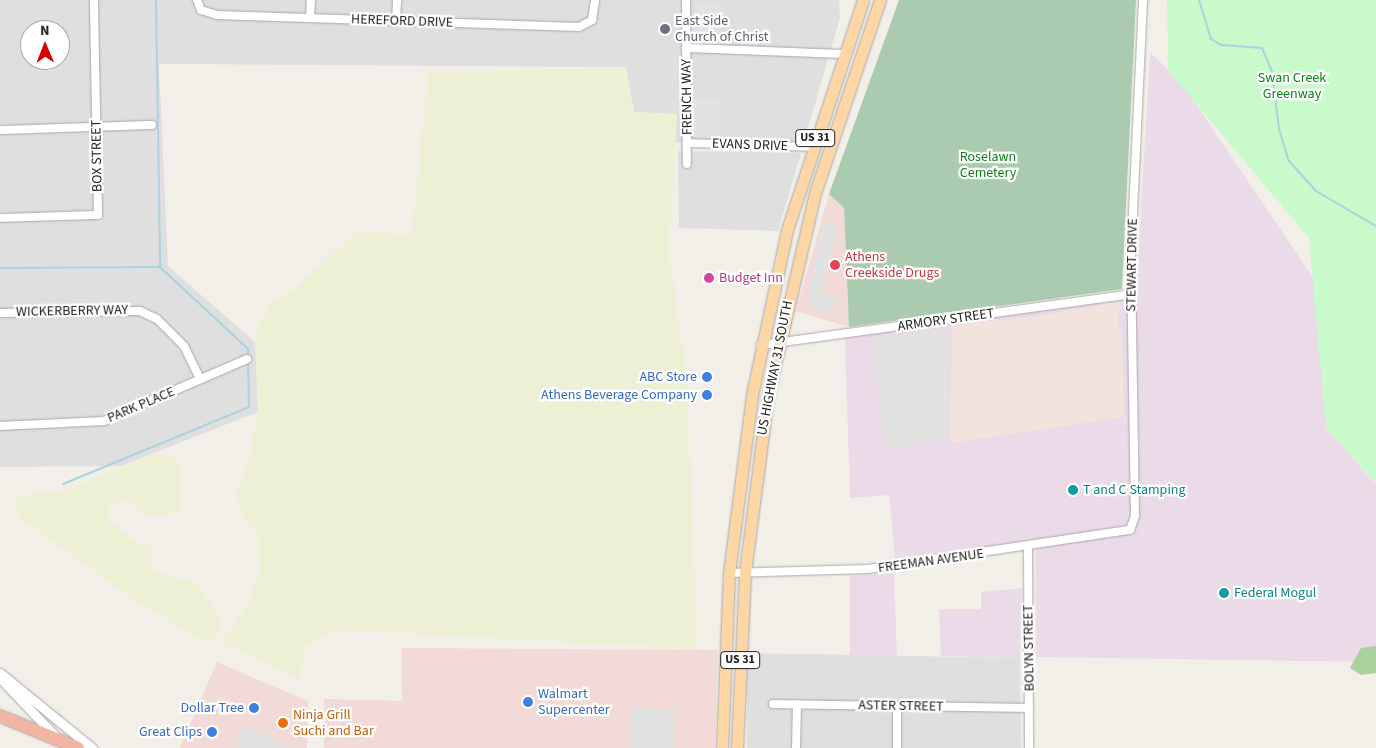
<!DOCTYPE html>
<style>
body{margin:0}
#map{position:relative;width:1376px;height:748px;overflow:hidden;background:#f2efe9;font-family:"Source Sans 3",sans-serif}
div>[style]{position:absolute}
.residential>*{inset:0;background:#e0dfdf}
.commercial>*{inset:0;background:#f2dad9}
.industrial>*{inset:0;background:#ebdbe8}
.military>*{inset:0;background:#f3e3dd}
.farmland>*{inset:0;background:#eef0d5}
.forest>*{inset:0;background:#add19e}
.cemetery>*{inset:0;background:#aacbaf}
.park>*{inset:0;background:#c8facc}
.parking>*{inset:0;background:#e2e2e2}
.stream>*{height:2px;margin:-1px;padding:0 1px;transform-origin:1px;border-radius:1px;background:#aad3df}
.roads{filter:drop-shadow(0 0 1px #a9a9a9) drop-shadow(0 0 1px #a9a9a9)}
.minor>*{height:8px;margin:-4px;padding:0 4px;transform-origin:4px;border-radius:4px;background:#fff}
.tertiary>*{height:9px;margin:-4.5px;padding:0 4.5px;transform-origin:4.5px;border-radius:4.5px;background:#fff}
.primary>*{height:11px;margin:-5.5px;padding:0 5.5px;transform-origin:5.5px;border-radius:5.5px;background:#fcd6a4}
.trunk>*{height:12px;margin:-6px;padding:0 6px;transform-origin:6px;border-radius:6px;background:#f2b4a3}
.dots>*{width:14px;height:14px;translate:-50% -50%;box-sizing:border-box;border:2px solid #fff;border-radius:50%}
span{translate:-50% -50%;white-space:nowrap;text-align:center;line-height:1.15;-webkit-text-stroke:4.5px #fff;paint-order:stroke}
.shield-label span{padding:1px 4px;background:#fff;border:1px solid;border-radius:4px;-webkit-text-stroke-width:0}
.shield-label{font-size:12px;color:#222;font-weight:700}
.street-label{font-size:14px;color:#222}
.worship-label{font-size:14px;color:#5b616d}
.left{translate:0 -50%;text-align:left}
.park-label{font-size:14px;color:#0c8416}
.health-label{font-size:14px;color:#be3a42}
.hotel-label{font-size:14px;color:#b23c85}
.shop-label{font-size:14px;color:#366cbe}
.right{translate:-100% -50%;text-align:right}
.culture-label{font-size:14px;color:#0d838f}
.food-label{font-size:14px;color:#c56008}
.north{position:absolute;left:20px;top:20px;width:50px;height:50px;box-sizing:border-box;background:#fff;border:1px solid #a7a7a7;border-radius:50%;rotate:359deg;font-size:14px;font-weight:700;line-height:20px;text-align:center;color:#222}
.north::after{content:'';display:block;margin:auto;width:18px;height:22px;background:#d40000;clip-path:polygon(50% 0,100% 100%,50% 72%,0 100%)}
</style>
<div id="map">
<div class="residential">
<i style="clip-path:polygon(evenodd,0 0,839px 0,840px 18px,804px 142px,675px 143px,677px 114px,634px 112px,625px 67px,159px 64px,168px 266px,255px 342px,258px 412px,121px 466px,0 467px,0 0,30px 30px,60px 30px,60px 60px,30px 60px,30px 30px)"></i>
<i style="clip-path:polygon(678px 151px,801px 153px,778px 231px,679px 228px)"></i>
<i style="clip-path:polygon(747px 653px,1020px 658px,1021px 748px,747px 748px)"></i>
</div>
<div class="commercial">
<i style="clip-path:polygon(829px 194px,844px 208px,849px 327px,796px 311px)"></i>
<i style="clip-path:polygon(401px 648px,718px 650px,715px 748px,324px 748px,324px 699px,402px 701px)"></i>
<i style="clip-path:polygon(217px 662px,308px 701px,307px 748px,180px 748px)"></i>
</div>
<div class="industrial">
<i style="clip-path:polygon(1150px 52px,1181px 82px,1314px 279px,1326px 427px,1376px 485px,1376px 662px,1036px 657px,1036px 540px,895px 559px,889px 495px,850px 498px,845px 338px,1136px 297px)"></i>
<i style="clip-path:polygon(894px 573px,897px 656px,850px 655px,850px 576px)"></i>
<i style="clip-path:polygon(1022px 588px,1020px 658px,941px 656px,939px 609px,981px 609px,981px 592px)"></i>
</div>
<div class="military">
<i style="clip-path:polygon(1121px 301px,1117px 324px,1122px 335px,1124px 417px,950px 443px,952px 325px,1031px 317px)"></i>
</div>
<div class="farmland">
<i style="clip-path:polygon(626px 67px,634px 112px,677px 114px,669px 250px,686px 371px,698px 649px,340px 630px,307px 645px,299px 678px,221px 643px,247px 605px,259px 574px,258px 536px,242px 518px,236px 491px,246px 469px,258px 412px,255px 335px,268px 304px,292px 291px,357px 231px,412px 235px,428px 72px)"></i>
<i style="clip-path:polygon(155px 453px,176px 456px,182px 469px,182px 510px,167px 516px,149px 516px,126px 501px,108px 505px,107px 517px,137px 544px,152px 546px,152px 571px,195px 582px,219px 614px,218px 635px,209px 645px,131px 598px,22px 520px,15px 510px,14px 501px,20px 495px,66px 490px)"></i>
</div>
<div class="forest">
<i style="clip-path:polygon(1376px 646px,1376px 673px,1361px 675px,1350px 668px,1361px 648px)"></i>
</div>
<div class="cemetery">
<i style="clip-path:polygon(899px 0,1136px 0,1122px 289px,849px 327px,844px 208px,829px 194px)"></i>
</div>
<div class="park">
<i style="clip-path:polygon(1167px 0,1376px 0,1376px 484px,1326px 427px,1309px 238px,1168px 70px)"></i>
</div>
<div class="parking">
<i style="clip-path:polygon(720px 2px,720px 46px,695px 46px,691px 43px,690px 3px)"></i>
<i style="clip-path:polygon(692px 99px,720px 99px,720px 141px,692px 137px)"></i>
<i style="clip-path:polygon(822px 223px,838px 227px,821px 293px,837px 298px,831px 315px,814px 311px,808px 298px)"></i>
<i style="clip-path:polygon(948px 329px,948px 439px,885px 448px,872px 339px)"></i>
<i style="clip-path:polygon(632px 708px,675px 709px,674px 748px,619px 748px,631px 748px)"></i>
<i style="clip-path:polygon(245px 726px,292px 747px,292px 748px,236px 748px)"></i>
</div>
<div class="stream">
<i style="left:156px;top:0;width:267px;rotate:89.1deg"></i>
<i style="left:1199px;top:0;width:41px;rotate:72.9deg"></i>
<i style="left:1211px;top:39px;width:12px;rotate:31deg"></i>
<i style="left:1221px;top:45px;width:41px;rotate:4.2deg"></i>
<i style="left:1262px;top:48px;width:26px;rotate:67deg"></i>
<i style="left:1272px;top:72px;width:57px;rotate:83deg"></i>
<i style="left:1279px;top:129px;width:34px;rotate:73deg"></i>
<i style="left:1289px;top:161px;width:40px;rotate:48deg"></i>
<i style="left:1316px;top:191px;width:69px;rotate:30.3deg"></i>
<i style="left:0;top:268px;width:160px;rotate:-0.4deg"></i>
<i style="left:160px;top:267px;width:120px;rotate:43deg"></i>
<i style="left:248px;top:349px;width:7px;rotate:90deg"></i>
<i style="left:63px;top:484px;width:201px;rotate:-22.5deg"></i>
<i style="left:249px;top:407px;width:46px;rotate:-91.2deg"></i>
</div>
<div class="roads">
<div class="minor">
<i style="left:197px;top:0;width:11px;rotate:68deg"></i>
<i style="left:201px;top:10px;width:17px;rotate:17deg"></i>
<i style="left:217px;top:15px;width:362px;rotate:1.9deg"></i>
<i style="left:579px;top:27px;width:15px;rotate:-28deg"></i>
<i style="left:592px;top:20px;width:20px;rotate:-81deg"></i>
<i style="left:686px;top:0;width:164px;rotate:89.7deg"></i>
<i style="left:310px;top:18px;width:18px;rotate:-87deg"></i>
<i style="left:396px;top:21px;width:21px;rotate:-87deg"></i>
<i style="left:686px;top:48px;width:158px;rotate:2.2deg"></i>
<i style="left:0;top:130px;width:152px;rotate:-1.9deg"></i>
<i style="left:688px;top:143px;width:124px;rotate:1.8deg"></i>
<i style="left:0;top:218px;width:98px;rotate:-1.8deg"></i>
<i style="left:98px;top:215px;width:215px;rotate:-91.1deg"></i>
<i style="left:0;top:313px;width:140px;rotate:-0.8deg"></i>
<i style="left:140px;top:311px;width:19px;rotate:25deg"></i>
<i style="left:157px;top:319px;width:38px;rotate:45deg"></i>
<i style="left:184px;top:346px;width:37px;rotate:64deg"></i>
<i style="left:761px;top:345px;width:373px;rotate:-7.8deg"></i>
<i style="left:0;top:426px;width:104px;rotate:-2.8deg"></i>
<i style="left:104px;top:421px;width:156px;rotate:-23.4deg"></i>
<i style="left:1028px;top:548px;width:200px;rotate:89.7deg"></i>
<i style="left:729px;top:573px;width:139px;rotate:-1.6deg"></i>
<i style="left:868px;top:569px;width:265px;rotate:-8.5deg"></i>
<i style="left:1130px;top:530px;width:15px;rotate:-70deg"></i>
<i style="left:1135px;top:516px;width:261px;rotate:-90.9deg"></i>
<i style="left:1131px;top:255px;width:255px;rotate:-87.3deg"></i>
<i style="left:773px;top:704px;width:256px;rotate:0.9deg"></i>
<i style="left:897px;top:706px;width:42px;rotate:90deg"></i>
<i style="left:796px;top:748px;width:44px;rotate:-88.7deg"></i>
</div>
<div class="tertiary">
<i style="left:0;top:673px;width:119px;rotate:39.2deg"></i>
<i style="left:0;top:678px;width:83px;rotate:46.5deg"></i>
</div>
<div class="primary">
<i style="left:722px;top:748px;width:175px;rotate:-87.7deg"></i>
<i style="left:729px;top:573px;width:179px;rotate:-82.6deg"></i>
<i style="left:752px;top:395px;width:169px;rotate:-78deg"></i>
<i style="left:787px;top:230px;width:242px;rotate:-71.7deg"></i>
<i style="left:737px;top:748px;width:176px;rotate:-87.4deg"></i>
<i style="left:745px;top:572px;width:178px;rotate:-82.6deg"></i>
<i style="left:768px;top:395px;width:207px;rotate:-76.9deg"></i>
<i style="left:815px;top:193px;width:204px;rotate:-71.4deg"></i>
</div>
<div class="trunk">
<i style="left:0;top:716px;width:84px;rotate:22.3deg"></i>
</div>
</div>
<div class="dots">
<i style="left:665px;top:29px;background:#6b7280"></i>
<i style="left:835px;top:265px;background:#e0444e"></i>
<i style="left:709px;top:278px;background:#d1479c"></i>
<i style="left:707px;top:377px;background:#3f7fe0"></i>
<i style="left:707px;top:395px;background:#3f7fe0"></i>
<i style="left:1073px;top:490px;background:#0f9aa8"></i>
<i style="left:1224px;top:593px;background:#0f9aa8"></i>
<i style="left:528px;top:702px;background:#3f7fe0"></i>
<i style="left:254px;top:708px;background:#3f7fe0"></i>
<i style="left:283px;top:723px;background:#e8710a"></i>
<i style="left:212px;top:732px;background:#3f7fe0"></i>
</div>
<div class="shield-label">
<span style="left:815px;top:138px">US 31</span>
<span style="left:740px;top:660px">US 31</span>
</div>
<div class="street-label">
<span style="left:402px;top:21px;rotate:2deg">HEREFORD DRIVE</span>
<span style="left:687px;top:97px;rotate:-91deg">FRENCH WAY</span>
<span style="left:750px;top:145px;rotate:2deg">EVANS DRIVE</span>
<span style="left:97px;top:156px;rotate:-91deg">BOX STREET</span>
<span style="left:1132px;top:265px;rotate:-89deg">STEWART DRIVE</span>
<span style="left:72px;top:311px;rotate:-1deg">WICKERBERRY WAY</span>
<span style="left:946px;top:320px;rotate:-8deg">ARMORY STREET</span>
<span style="left:775px;top:368px;rotate:-79deg">US HIGHWAY 31 SOUTH</span>
<span style="left:141px;top:405px;rotate:-23deg">PARK PLACE</span>
<span style="left:931px;top:561px;rotate:-8deg">FREEMAN AVENUE</span>
<span style="left:1029px;top:648px;rotate:-91deg">BOLYN STREET</span>
<span style="left:901px;top:706px;rotate:1deg">ASTER STREET</span>
</div>
<div class="worship-label">
<span class="left" style="left:675px;top:29px">East Side<br>Church of Christ</span>
</div>
<div class="park-label">
<span style="left:1292px;top:86px">Swan Creek<br>Greenway</span>
<span style="left:988px;top:165px">Roselawn<br>Cemetery</span>
</div>
<div class="health-label">
<span class="left" style="left:845px;top:265px">Athens<br>Creekside Drugs</span>
</div>
<div class="hotel-label">
<span class="left" style="left:719px;top:278px">Budget Inn</span>
</div>
<div class="shop-label">
<span class="right" style="left:697px;top:377px">ABC Store</span>
<span class="right" style="left:697px;top:395px">Athens Beverage Company</span>
<span class="left" style="left:538px;top:702px">Walmart<br>Supercenter</span>
<span class="right" style="left:244px;top:708px">Dollar Tree</span>
<span class="right" style="left:202px;top:732px">Great Clips</span>
</div>
<div class="culture-label">
<span class="left" style="left:1083px;top:490px">T and C Stamping</span>
<span class="left" style="left:1234px;top:593px">Federal Mogul</span>
</div>
<div class="food-label">
<span class="left" style="left:293px;top:723px">Ninja Grill<br>Suchi and Bar</span>
</div>
<div class="north">N</div>
</div>
